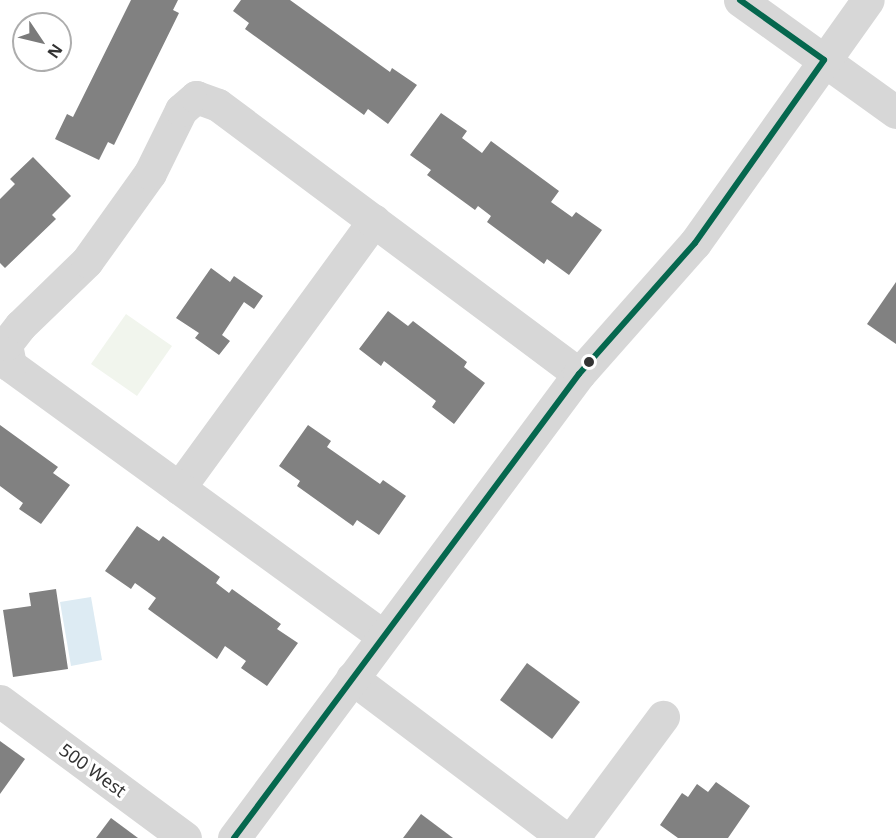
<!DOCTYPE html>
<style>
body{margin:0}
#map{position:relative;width:896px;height:838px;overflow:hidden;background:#fff;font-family:"Noto Sans",sans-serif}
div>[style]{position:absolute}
.green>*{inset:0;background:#f1f5ed}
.water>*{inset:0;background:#ddebf3}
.building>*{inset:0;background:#818181}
.minor>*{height:33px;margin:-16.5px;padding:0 16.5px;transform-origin:16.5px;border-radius:16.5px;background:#d7d7d7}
.bus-1>*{height:6px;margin:-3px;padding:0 3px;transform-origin:3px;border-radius:3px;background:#05674e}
.dots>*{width:16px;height:16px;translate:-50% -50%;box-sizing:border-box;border:3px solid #fff;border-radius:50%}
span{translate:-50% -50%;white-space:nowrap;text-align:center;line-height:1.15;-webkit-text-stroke:6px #fff;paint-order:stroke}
.street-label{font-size:18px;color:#333}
.north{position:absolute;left:12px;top:12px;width:60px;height:60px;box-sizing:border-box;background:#fff;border:2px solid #adadad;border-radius:50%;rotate:125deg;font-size:16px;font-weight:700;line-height:24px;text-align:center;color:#333}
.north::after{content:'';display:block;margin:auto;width:21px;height:27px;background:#7a7a7a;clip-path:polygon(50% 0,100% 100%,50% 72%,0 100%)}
</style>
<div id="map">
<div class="green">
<i style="clip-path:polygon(126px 314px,172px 346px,137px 396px,91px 364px)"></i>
</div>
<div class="water">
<i style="clip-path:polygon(91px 597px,102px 660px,71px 666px,60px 602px)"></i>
</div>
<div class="building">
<i style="clip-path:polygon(131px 0,178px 0,173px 10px,179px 13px,114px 145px,108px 142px,99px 160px,55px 139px,67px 114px,73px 117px)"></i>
<i style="clip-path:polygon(241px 0,290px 0,390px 72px,392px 68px,417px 85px,388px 124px,368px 109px,364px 115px,245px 29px,249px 23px,233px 11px)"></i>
<i style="clip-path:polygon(441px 113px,467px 131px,462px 138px,482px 153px,491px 141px,559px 191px,551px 202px,572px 217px,576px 212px,602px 230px,569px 275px,547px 259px,544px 264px,487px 222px,491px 216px,478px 206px,475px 210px,427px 175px,431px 170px,410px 155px)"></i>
<i style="clip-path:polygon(33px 157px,71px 196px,52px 215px,56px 219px,5px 268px,0 263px,0 199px,15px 184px,10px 179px)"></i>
<i style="clip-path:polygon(211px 268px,230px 282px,234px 276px,263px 296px,254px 309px,244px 302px,222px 335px,230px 341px,219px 355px,195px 338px,199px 333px,176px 318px)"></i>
<i style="clip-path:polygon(896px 282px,896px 344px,867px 324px)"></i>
<i style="clip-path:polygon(388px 311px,408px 326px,413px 321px,467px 362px,464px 367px,485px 383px,454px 424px,432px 407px,436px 401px,384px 361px,381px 366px,359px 349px)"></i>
<i style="clip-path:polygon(0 425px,58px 467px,53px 473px,70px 485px,41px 524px,19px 509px,23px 503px,0 486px)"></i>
<i style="clip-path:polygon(308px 425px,331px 441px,327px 447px,380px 484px,383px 480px,406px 496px,379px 535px,357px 520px,353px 526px,297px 486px,300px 481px,279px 466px)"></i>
<i style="clip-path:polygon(137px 526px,159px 541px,163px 536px,220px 577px,216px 583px,229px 593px,232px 589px,281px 624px,277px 629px,298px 643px,267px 686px,241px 668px,246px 661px,225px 646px,217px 659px,148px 609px,156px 598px,135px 583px,131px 589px,105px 571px)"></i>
<i style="clip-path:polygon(56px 589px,68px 669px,13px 677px,3px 610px,31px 606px,29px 593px)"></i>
<i style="clip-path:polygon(527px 663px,580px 702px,552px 739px,500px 700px)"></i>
<i style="clip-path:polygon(0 741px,25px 759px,0 794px)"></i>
<i style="clip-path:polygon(716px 782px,750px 806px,728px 838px,678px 838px,660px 825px,682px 793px,688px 797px,697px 784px,708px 792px)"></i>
<i style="clip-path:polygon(421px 814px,453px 838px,403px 838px)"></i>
<i style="clip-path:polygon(111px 818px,138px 838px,96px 838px)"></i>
</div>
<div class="minor">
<i style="left:740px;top:0;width:192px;rotate:35.7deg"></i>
<i style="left:179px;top:488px;width:331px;rotate:-53.9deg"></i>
<i style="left:383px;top:636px;width:461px;rotate:-144deg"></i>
<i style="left:10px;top:365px;width:21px;rotate:-101deg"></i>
<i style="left:6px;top:344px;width:23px;rotate:-52deg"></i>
<i style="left:20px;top:326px;width:93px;rotate:-44.1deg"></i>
<i style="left:87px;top:261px;width:108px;rotate:-54.4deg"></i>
<i style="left:150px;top:173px;width:70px;rotate:-63.8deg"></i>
<i style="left:181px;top:110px;width:20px;rotate:-41deg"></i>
<i style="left:196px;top:97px;width:23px;rotate:20deg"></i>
<i style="left:218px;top:105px;width:450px;rotate:36.7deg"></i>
<i style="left:352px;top:678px;width:266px;rotate:37deg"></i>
<i style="left:0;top:701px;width:230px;rotate:36.5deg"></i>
<i style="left:234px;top:838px;width:578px;rotate:-53.37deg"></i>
<i style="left:579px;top:374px;width:175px;rotate:-48.5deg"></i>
<i style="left:695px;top:243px;width:298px;rotate:-54.6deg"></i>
<i style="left:573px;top:838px;width:151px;rotate:-53.4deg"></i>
</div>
<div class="bus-1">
<i style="left:740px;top:0;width:103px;rotate:35.5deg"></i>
<i style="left:234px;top:838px;width:578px;rotate:-53.37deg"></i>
<i style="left:579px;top:374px;width:175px;rotate:-48.5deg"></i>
<i style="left:695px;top:243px;width:224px;rotate:-54.8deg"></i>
</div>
<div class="dots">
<i style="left:589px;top:362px;background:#333"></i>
</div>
<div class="street-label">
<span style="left:93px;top:770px;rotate:36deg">500 West</span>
</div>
<div class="north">N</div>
</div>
